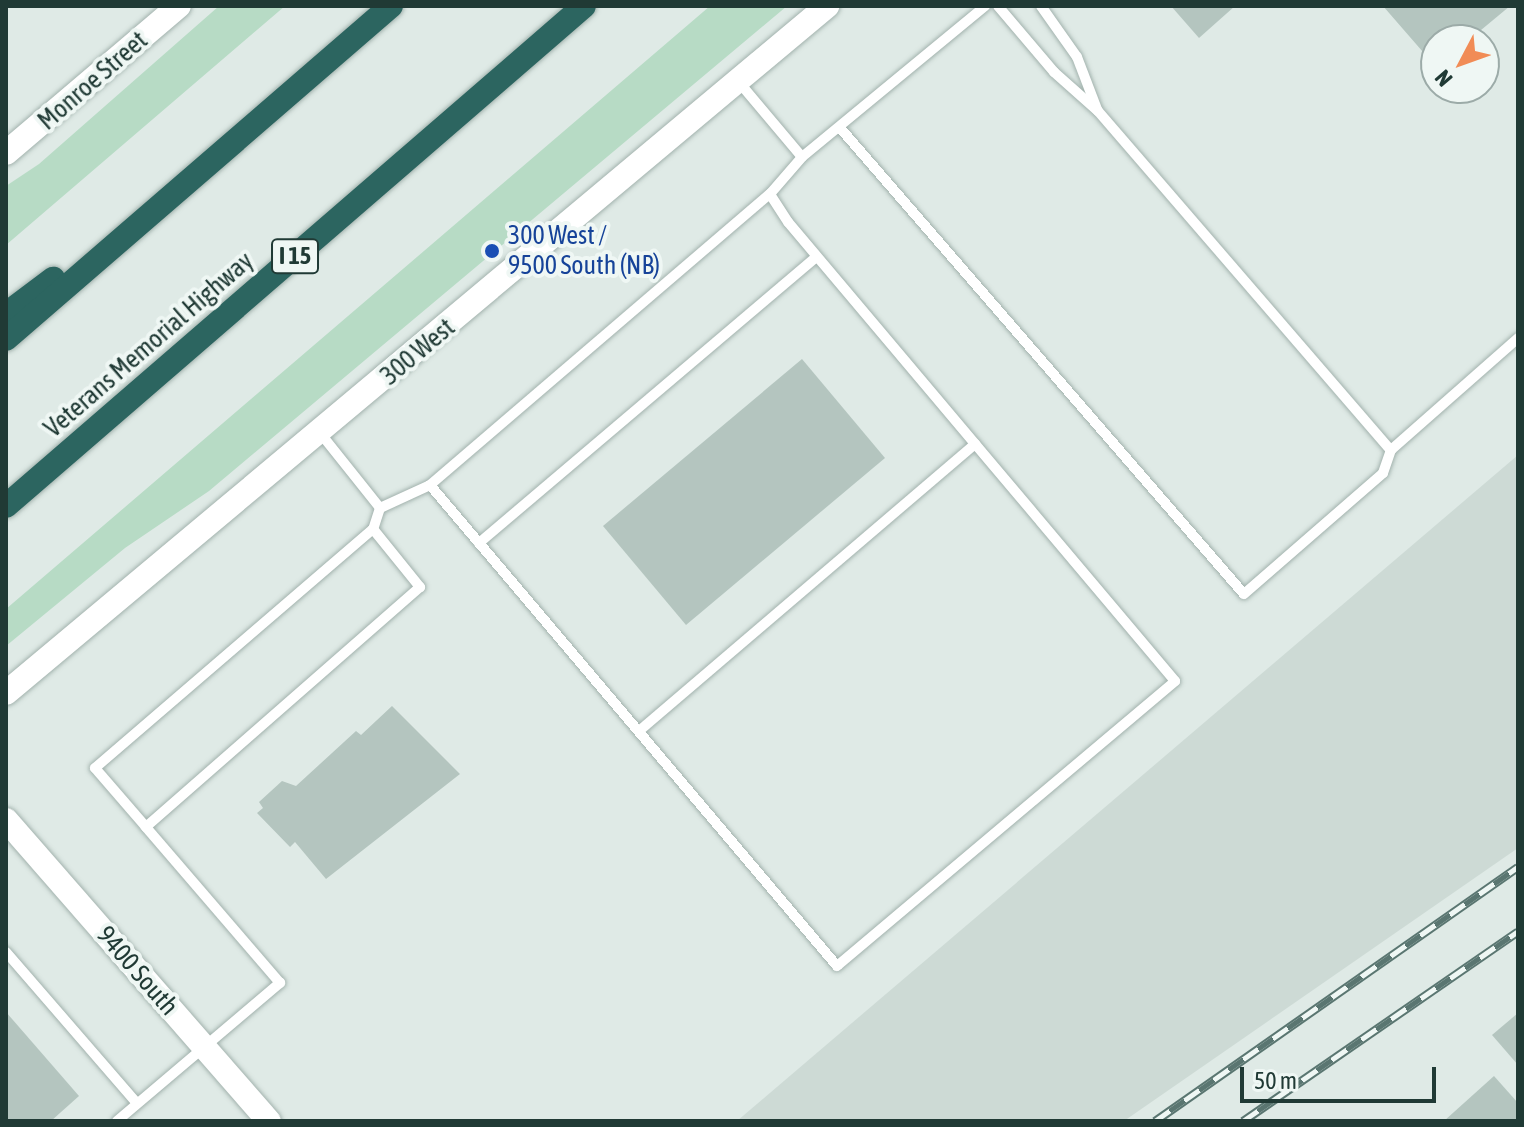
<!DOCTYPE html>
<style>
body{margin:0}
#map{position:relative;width:1524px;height:1127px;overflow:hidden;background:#dfeae6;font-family:"Asap Condensed",sans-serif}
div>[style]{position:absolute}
.built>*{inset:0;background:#cddad5}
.green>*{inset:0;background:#b7dbc5}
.building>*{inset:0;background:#b4c5bf}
.roads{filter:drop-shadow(0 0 2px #a2b2ad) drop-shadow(0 0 2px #a2b2ad)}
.lane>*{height:10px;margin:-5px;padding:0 5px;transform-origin:5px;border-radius:5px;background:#fff}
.secondary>*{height:24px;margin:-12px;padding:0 12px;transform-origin:12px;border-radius:12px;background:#fff}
.highway>*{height:24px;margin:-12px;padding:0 12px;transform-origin:12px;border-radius:12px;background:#2c6560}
.rail>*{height:9px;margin-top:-4.5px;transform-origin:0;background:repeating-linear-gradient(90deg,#eff7f4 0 18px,#5a7671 0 36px);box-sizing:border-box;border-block:2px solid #5a7671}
.dots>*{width:22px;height:22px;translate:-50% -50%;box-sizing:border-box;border:4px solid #eff7f4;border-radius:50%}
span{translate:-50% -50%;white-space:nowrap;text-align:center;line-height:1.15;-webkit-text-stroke:8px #eff7f4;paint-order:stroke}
.shield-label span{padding:2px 6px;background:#eff7f4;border:2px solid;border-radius:6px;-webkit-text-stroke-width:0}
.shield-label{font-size:24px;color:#203a35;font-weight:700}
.street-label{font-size:26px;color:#203a35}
.transit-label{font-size:26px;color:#164399}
.left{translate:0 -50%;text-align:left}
.frame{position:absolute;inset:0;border:8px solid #203a35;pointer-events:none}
.north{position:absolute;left:1420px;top:24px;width:80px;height:80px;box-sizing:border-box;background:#eff7f4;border:2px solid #9caba8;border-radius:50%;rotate:229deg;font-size:22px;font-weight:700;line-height:32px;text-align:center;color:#203a35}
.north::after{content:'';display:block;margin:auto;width:28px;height:36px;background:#f18c56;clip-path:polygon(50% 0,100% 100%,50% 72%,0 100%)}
.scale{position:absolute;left:1240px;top:1067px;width:196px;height:36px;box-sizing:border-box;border:4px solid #203a35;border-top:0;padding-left:10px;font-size:24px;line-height:28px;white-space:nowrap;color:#203a35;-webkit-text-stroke:6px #eff7f4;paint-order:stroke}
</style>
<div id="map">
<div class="built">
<i style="clip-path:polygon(1518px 455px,1518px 848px,1124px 1121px,737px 1121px)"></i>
</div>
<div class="green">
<i style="clip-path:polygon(219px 6px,285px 6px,6px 245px,6px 186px,39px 164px)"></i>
<i style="clip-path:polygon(710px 6px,787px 6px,209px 491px,125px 548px,6px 646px,6px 609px)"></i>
</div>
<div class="building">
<i style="clip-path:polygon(1171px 6px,1235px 6px,1199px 38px)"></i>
<i style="clip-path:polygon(1383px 6px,1510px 6px,1469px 40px,1436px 40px,1436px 67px)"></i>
<i style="clip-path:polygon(802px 359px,885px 458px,686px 625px,603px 526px)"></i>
<i style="clip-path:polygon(392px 706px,460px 774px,326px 879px,295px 842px,290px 847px,257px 813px,263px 808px,259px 802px,282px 781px,296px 786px,356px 731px,361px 735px)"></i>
<i style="clip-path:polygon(6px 1012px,79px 1096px,51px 1121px,6px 1121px)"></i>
<i style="clip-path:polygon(1518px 1013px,1518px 1065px,1492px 1035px)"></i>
<i style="clip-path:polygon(1494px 1076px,1518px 1103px,1518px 1121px,1444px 1121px)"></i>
</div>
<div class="roads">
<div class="lane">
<i style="left:998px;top:6px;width:87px;rotate:49.7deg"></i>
<i style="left:1054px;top:72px;width:59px;rotate:41.6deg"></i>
<i style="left:1098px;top:111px;width:448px;rotate:49.2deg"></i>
<i style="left:1041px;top:6px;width:62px;rotate:54.8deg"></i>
<i style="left:1077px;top:57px;width:56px;rotate:69deg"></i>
<i style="left:738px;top:81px;width:99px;rotate:49.9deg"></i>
<i style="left:802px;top:157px;width:237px;rotate:-39.5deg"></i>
<i style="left:841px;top:129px;width:615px;rotate:49.09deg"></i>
<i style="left:1244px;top:594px;width:184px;rotate:-41deg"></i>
<i style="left:1383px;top:473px;width:24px;rotate:-71deg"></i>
<i style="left:1391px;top:450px;width:169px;rotate:-41.4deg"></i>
<i style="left:321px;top:434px;width:95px;rotate:51.4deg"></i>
<i style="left:380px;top:508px;width:22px;rotate:108deg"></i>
<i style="left:430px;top:485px;width:448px;rotate:-40.6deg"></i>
<i style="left:380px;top:508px;width:55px;rotate:-24.7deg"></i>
<i style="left:430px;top:485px;width:630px;rotate:49.76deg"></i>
<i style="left:837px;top:966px;width:442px;rotate:-40.1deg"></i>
<i style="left:1175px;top:681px;width:600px;rotate:-130.14deg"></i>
<i style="left:788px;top:222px;width:33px;rotate:-123deg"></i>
<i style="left:770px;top:194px;width:49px;rotate:-49.1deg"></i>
<i style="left:479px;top:543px;width:442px;rotate:-40.3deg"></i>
<i style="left:639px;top:731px;width:442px;rotate:-40.5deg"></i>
<i style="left:6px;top:952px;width:200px;rotate:49.1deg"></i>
<i style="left:117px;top:1121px;width:214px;rotate:-40.3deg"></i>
<i style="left:280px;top:983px;width:206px;rotate:-130.7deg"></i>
<i style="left:146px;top:827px;width:78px;rotate:-130.8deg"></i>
<i style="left:95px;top:768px;width:367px;rotate:-40.7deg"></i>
<i style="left:373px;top:529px;width:75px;rotate:51deg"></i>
<i style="left:420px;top:587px;width:364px;rotate:138.8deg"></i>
</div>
<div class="secondary">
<i style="left:6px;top:153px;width:227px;rotate:-40.4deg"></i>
<i style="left:6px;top:693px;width:1071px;rotate:-39.92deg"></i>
<i style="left:6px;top:820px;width:400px;rotate:48.9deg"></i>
</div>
<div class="highway">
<i style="left:6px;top:314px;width:59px;rotate:-36.7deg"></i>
<i style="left:6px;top:339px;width:509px;rotate:-40.86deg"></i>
<i style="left:6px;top:506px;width:764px;rotate:-40.86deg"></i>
</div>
</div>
<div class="rail">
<i style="left:1155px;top:1121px;width:443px;rotate:-35deg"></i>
<i style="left:1243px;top:1121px;width:334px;rotate:-34.6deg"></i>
</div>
<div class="dots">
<i style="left:492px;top:251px;background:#1a4fb4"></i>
</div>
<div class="shield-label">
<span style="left:295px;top:256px">I 15</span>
</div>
<div class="street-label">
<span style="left:93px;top:81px;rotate:-41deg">Monroe Street</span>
<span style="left:149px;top:345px;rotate:-41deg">Veterans Memorial Highway</span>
<span style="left:418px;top:352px;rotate:-40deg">300 West</span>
<span style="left:137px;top:971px;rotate:49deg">9400 South</span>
</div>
<div class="transit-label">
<span class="left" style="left:508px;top:251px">300 West /<br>9500 South (NB)</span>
</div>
<div class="frame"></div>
<div class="north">N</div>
<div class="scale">50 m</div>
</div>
